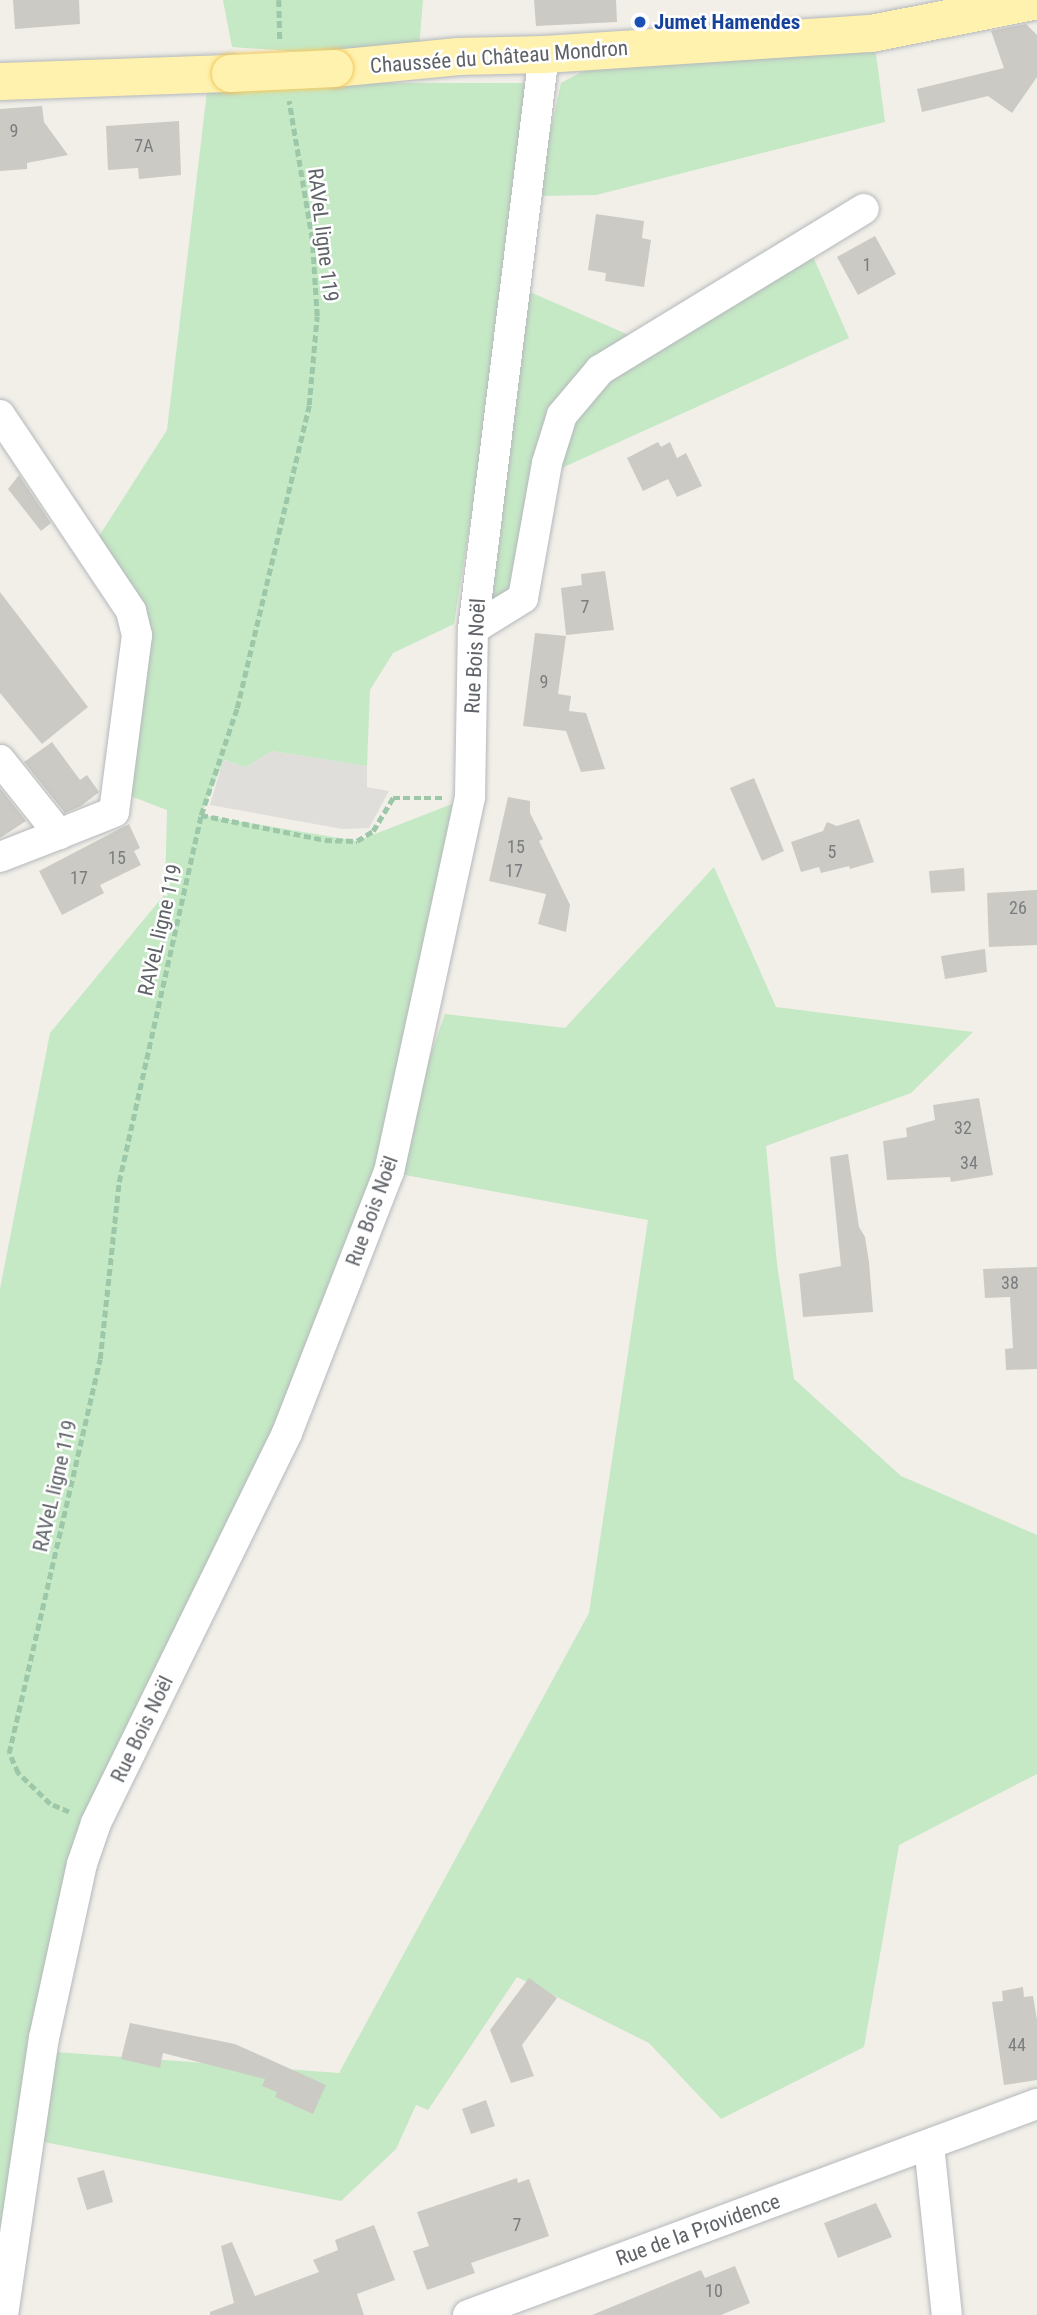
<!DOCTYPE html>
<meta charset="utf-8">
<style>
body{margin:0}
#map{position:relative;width:1037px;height:2315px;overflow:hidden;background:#f1efe8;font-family:"Roboto Condensed",sans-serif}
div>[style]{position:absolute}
.industrial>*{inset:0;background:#e0deda}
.green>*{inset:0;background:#c5e8c5}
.building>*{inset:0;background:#cccac5}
.path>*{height:4.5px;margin-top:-2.25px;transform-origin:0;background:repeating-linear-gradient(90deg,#9cc7a9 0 7px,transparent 0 10.5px)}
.roads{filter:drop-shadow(0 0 2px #b5b8bc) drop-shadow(0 0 2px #b5b8bc)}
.minor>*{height:30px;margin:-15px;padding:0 15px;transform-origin:15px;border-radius:15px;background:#fff}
.major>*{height:37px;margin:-18.5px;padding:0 18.5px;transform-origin:18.5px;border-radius:18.5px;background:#fff2af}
.bridges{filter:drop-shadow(0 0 2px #f2c960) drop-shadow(0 0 2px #f2c960)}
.major-bridge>*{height:37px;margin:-18.5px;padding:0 18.5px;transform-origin:18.5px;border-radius:18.5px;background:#fff2af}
.dots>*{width:19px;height:19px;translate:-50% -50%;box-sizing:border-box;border:4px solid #fff;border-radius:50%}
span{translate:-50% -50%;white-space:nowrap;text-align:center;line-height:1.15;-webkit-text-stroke:5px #fff;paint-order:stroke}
.number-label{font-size:18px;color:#7a7d7f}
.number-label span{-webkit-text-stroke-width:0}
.transit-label{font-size:21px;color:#164399;font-weight:700}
.left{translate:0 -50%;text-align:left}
.street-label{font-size:21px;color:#5f6368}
</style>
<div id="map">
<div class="industrial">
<i style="clip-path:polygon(272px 751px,367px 766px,367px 787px,389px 791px,369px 828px,342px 829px,210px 805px,223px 760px,246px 767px)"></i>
</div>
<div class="green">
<i style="clip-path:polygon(223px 0,423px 0,418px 60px,232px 47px)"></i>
<i style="clip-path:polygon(874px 39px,885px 122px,596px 195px,536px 196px,561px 83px,587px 69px)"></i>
<i style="clip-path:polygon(evenodd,208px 83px,540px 83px,454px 624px,393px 653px,370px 690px,367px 766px,272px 751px,246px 767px,224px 760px,201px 815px,357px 841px,470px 797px,392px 1164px,445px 1014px,565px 1028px,714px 867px,776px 1007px,973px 1032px,911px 1093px,766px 1146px,777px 1264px,794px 1379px,901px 1476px,1037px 1535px,1037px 1774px,899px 1845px,864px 2047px,721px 2119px,649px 2043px,517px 1977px,428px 2110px,416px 2105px,396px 2149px,341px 2201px,29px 2139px,0 2315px,0 1289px,50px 1033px,165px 894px,167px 810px,117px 791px,132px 616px,94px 544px,167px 430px,208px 83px,389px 1172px,648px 1220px,589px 1613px,339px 2073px,42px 2051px,96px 1823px,389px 1172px)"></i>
<i style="clip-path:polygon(811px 252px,849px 338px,544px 476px,523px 598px,473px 629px,523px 289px,645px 342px)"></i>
</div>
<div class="building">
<i style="clip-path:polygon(13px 0,79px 0,80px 24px,15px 29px)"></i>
<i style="clip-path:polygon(534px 0,616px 0,617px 22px,536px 26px)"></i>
<i style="clip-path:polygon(1026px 24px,1037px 35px,1037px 77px,1012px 113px,988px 96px,922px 112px,917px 89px,1004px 68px,991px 31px)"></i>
<i style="clip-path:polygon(42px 106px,44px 122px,68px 155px,27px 163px,27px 169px,0 171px,0 109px)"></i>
<i style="clip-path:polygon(179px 121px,181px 175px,139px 179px,138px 168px,108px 170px,106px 126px)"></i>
<i style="clip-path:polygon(596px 214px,644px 221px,642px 238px,651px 240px,644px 287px,605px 281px,606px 273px,588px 270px)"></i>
<i style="clip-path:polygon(875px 236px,896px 274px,858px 295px,837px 257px)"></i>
<i style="clip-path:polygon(658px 442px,661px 447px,670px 442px,677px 458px,686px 453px,702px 486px,677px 497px,668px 479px,643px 491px,627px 458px)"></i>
<i style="clip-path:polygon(19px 475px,51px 523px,41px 531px,8px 489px)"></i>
<i style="clip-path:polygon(605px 571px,614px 630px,566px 635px,561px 588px,582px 585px,581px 574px)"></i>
<i style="clip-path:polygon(0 592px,88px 707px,42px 744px,0 693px)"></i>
<i style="clip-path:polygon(535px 633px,566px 636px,558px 694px,571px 696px,569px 711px,586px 713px,605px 769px,581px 772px,566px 731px,523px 726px)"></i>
<i style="clip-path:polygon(52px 742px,80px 780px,87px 775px,99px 792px,81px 806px,65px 813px,24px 762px)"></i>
<i style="clip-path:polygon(754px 778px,784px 851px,762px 861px,730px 788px)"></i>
<i style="clip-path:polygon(0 788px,26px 821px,0 838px)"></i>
<i style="clip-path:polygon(508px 797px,530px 801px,530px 813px,543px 839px,539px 841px,570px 905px,566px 932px,538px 924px,546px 894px,489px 881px)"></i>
<i style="clip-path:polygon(859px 819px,874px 862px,850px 869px,849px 866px,821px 873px,819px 867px,801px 872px,791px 842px,823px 831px,827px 822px,837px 826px)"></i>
<i style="clip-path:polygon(129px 824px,140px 848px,134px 851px,141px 865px,100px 885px,104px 893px,62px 915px,39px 871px)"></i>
<i style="clip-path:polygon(964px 868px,965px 891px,931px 893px,929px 871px)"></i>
<i style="clip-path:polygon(1037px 890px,1037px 945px,989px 947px,987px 893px)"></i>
<i style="clip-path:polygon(985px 949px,987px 972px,945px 979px,941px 956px)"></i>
<i style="clip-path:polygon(979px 1098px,993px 1175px,951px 1182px,950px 1177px,887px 1180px,883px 1141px,907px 1137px,906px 1128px,935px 1120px,933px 1105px)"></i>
<i style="clip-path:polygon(848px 1154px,859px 1227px,865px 1237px,869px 1262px,873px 1312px,803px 1317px,799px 1274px,841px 1266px,830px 1157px)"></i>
<i style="clip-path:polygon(1037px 1267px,1037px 1369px,1006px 1370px,1005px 1349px,1013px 1348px,1010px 1297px,985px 1298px,983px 1269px)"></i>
<i style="clip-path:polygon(529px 1978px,557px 1998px,522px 2045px,534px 2076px,511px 2083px,490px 2030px)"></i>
<i style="clip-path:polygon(1023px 1987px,1024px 1997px,1033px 1996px,1037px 2020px,1037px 2080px,1004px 2085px,992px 2002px,1003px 2001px,1002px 1991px)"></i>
<i style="clip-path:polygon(130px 2023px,235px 2044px,326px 2085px,313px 2114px,275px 2097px,277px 2092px,262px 2086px,265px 2079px,163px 2053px,160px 2068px,121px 2059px)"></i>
<i style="clip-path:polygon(486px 2100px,495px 2126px,471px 2134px,462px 2109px)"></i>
<i style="clip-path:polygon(104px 2170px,113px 2202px,87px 2210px,77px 2178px)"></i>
<i style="clip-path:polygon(517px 2178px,518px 2183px,529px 2179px,549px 2236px,471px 2263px,475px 2273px,427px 2290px,413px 2251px,429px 2246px,417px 2212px)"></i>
<i style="clip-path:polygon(876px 2203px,892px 2237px,838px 2258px,824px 2223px)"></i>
<i style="clip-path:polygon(374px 2225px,395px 2280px,357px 2294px,364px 2315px,210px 2315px,210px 2312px,234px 2303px,221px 2246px,232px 2242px,255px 2296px,319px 2272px,313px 2260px,338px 2250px,335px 2240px)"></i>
<i style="clip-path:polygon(735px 2266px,750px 2303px,721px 2315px,592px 2315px,701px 2270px,705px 2278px)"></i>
</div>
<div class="path">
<i style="left:279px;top:0;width:40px;rotate:88.6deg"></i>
<i style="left:201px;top:815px;width:126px;rotate:11.4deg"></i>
<i style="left:325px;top:840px;width:32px;rotate:2deg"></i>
<i style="left:357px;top:841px;width:19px;rotate:-32deg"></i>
<i style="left:373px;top:831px;width:39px;rotate:-59deg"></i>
<i style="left:393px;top:798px;width:50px"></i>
<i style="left:69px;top:1812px;width:21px;rotate:-157deg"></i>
<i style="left:50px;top:1804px;width:45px;rotate:-135.9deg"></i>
<i style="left:18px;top:1773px;width:22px;rotate:-114deg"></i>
<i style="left:9px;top:1753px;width:404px;rotate:-77deg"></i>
<i style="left:100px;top:1359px;width:178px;rotate:-83.9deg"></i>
<i style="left:119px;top:1182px;width:376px;rotate:-77.4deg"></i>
<i style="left:201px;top:815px;width:113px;rotate:-71.4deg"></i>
<i style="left:237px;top:708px;width:311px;rotate:-76.6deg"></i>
<i style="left:309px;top:405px;width:89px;rotate:-84.9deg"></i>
<i style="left:317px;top:316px;width:77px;rotate:-93.7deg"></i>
<i style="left:312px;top:239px;width:140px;rotate:-99.5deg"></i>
</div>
<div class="roads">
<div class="minor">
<i style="left:0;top:415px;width:236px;rotate:56.2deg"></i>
<i style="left:131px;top:611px;width:25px;rotate:76deg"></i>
<i style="left:137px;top:635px;width:178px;rotate:97.4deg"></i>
<i style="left:114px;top:812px;width:59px;rotate:158.2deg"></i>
<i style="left:473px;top:629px;width:59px;rotate:-31.8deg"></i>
<i style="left:523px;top:598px;width:137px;rotate:-79.9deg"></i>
<i style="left:547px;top:463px;width:50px;rotate:-72.6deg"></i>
<i style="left:562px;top:415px;width:59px;rotate:-49.8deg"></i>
<i style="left:600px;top:370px;width:309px;rotate:-31.4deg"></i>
<i style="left:0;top:760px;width:95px;rotate:51.4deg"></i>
<i style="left:59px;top:834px;width:63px;rotate:158.7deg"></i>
<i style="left:929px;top:2145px;width:171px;rotate:84deg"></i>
<i style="left:3px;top:2315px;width:280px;rotate:-81.6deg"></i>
<i style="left:44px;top:2038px;width:178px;rotate:-77.7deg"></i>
<i style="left:82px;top:1864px;width:43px;rotate:-71.1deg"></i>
<i style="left:96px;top:1823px;width:434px;rotate:-63.9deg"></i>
<i style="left:287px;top:1433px;width:280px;rotate:-68.7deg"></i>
<i style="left:389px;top:1172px;width:384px;rotate:-77.8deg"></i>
<i style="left:470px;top:797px;width:168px;rotate:-89deg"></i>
<i style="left:473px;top:629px;width:579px;rotate:-82.96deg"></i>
<i style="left:468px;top:2315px;width:607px;rotate:-20.35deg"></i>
</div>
<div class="major">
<i style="left:334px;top:68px;width:125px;rotate:-5.5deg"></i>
<i style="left:458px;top:56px;width:86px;rotate:-1.3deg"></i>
<i style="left:544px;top:54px;width:328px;rotate:-3.7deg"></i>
<i style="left:871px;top:33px;width:169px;rotate:-11.2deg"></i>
<i style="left:0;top:81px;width:230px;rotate:-2deg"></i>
</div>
</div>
<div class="bridges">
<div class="major-bridge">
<i style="left:230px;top:73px;width:104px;rotate:-2.8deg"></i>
</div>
</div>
<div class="dots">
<i style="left:640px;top:22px;background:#1a4fb4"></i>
</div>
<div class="number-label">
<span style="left:14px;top:131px">9</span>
<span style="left:144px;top:146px">7A</span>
<span style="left:867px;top:265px">1</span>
<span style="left:585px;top:607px">7</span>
<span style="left:544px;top:682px">9</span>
<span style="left:516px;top:847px">15</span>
<span style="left:832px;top:852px">5</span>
<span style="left:117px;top:858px">15</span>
<span style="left:514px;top:871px">17</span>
<span style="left:79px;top:878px">17</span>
<span style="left:1018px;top:908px">26</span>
<span style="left:963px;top:1128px">32</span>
<span style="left:969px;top:1163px">34</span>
<span style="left:1010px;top:1283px">38</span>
<span style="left:1017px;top:2045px">44</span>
<span style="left:517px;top:2225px">7</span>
<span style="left:714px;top:2291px">10</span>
</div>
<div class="transit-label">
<span class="left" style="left:654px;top:22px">Jumet Hamendes</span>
</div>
<div class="street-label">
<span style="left:499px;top:57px;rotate:-4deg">Chaussée du Château Mondron</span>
<span style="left:323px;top:235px;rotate:83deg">RAVeL ligne 119</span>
<span style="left:475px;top:656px;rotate:-87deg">Rue Bois Noël</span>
<span style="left:160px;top:930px;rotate:-77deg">RAVeL ligne 119</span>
<span style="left:372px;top:1211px;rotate:-70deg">Rue Bois Noël</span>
<span style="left:55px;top:1486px;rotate:-77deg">RAVeL ligne 119</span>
<span style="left:142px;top:1729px;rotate:-64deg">Rue Bois Noël</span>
<span style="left:698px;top:2230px;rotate:-20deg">Rue de la Providence</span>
</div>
</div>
